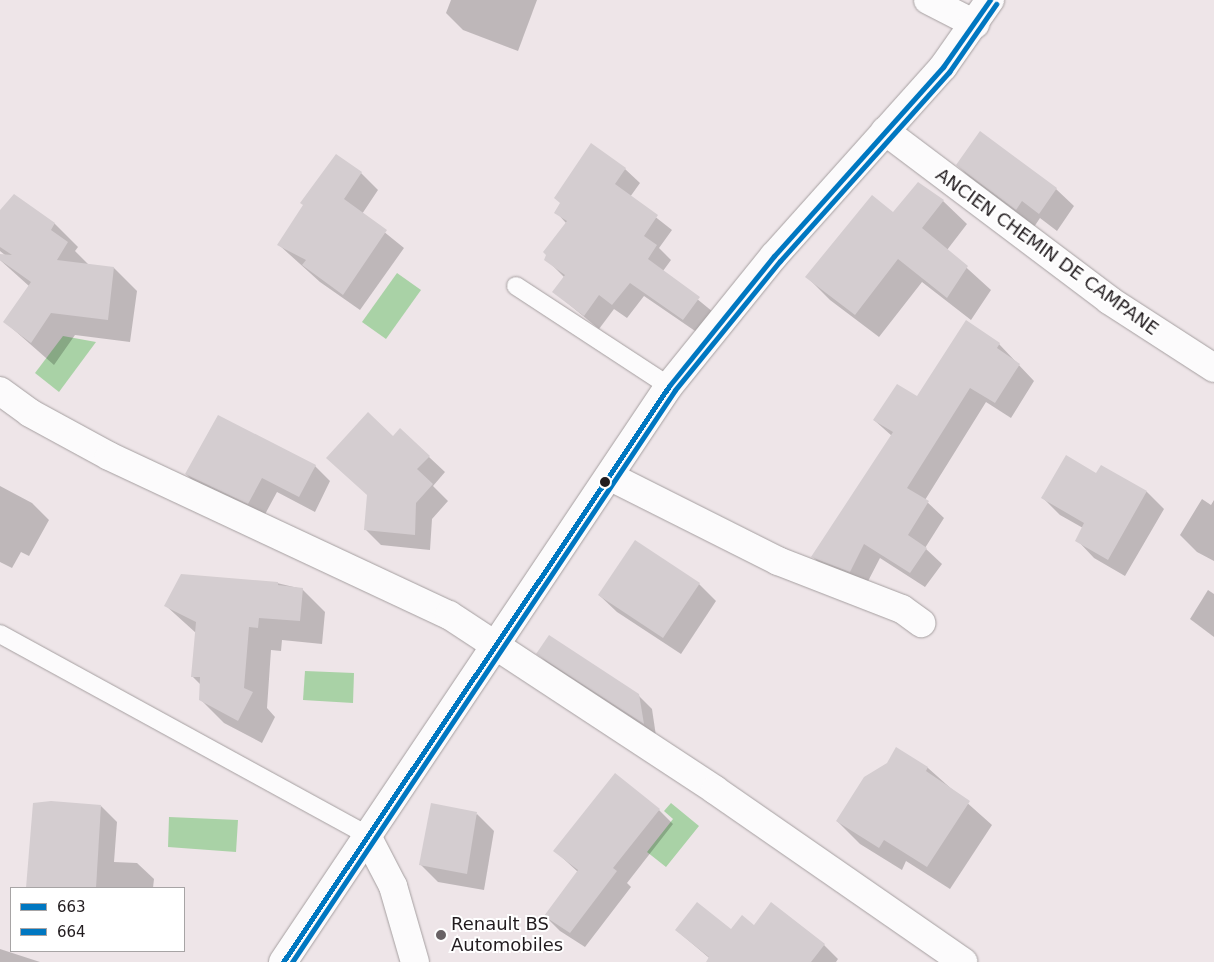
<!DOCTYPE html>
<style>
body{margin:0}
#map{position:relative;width:1214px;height:962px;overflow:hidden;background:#eee5e8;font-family:"DejaVu Sans",sans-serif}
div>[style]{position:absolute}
.water>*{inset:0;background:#a9d2a6}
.shadow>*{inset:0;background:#0003}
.building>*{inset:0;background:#d4cdd0}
.roads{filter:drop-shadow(0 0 1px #a59fa0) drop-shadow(0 0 1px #a59fa0)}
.service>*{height:18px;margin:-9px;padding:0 9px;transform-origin:9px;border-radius:9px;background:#fcfbfc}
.minor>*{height:28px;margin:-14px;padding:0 14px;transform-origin:14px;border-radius:14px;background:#fcfbfc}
.secondary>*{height:28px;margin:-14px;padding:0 14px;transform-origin:14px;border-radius:14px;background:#fcfbfc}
.bus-1>*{height:5px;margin:-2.5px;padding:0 2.5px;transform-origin:2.5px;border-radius:2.5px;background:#0077c1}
.bus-2>*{height:5px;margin:-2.5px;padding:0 2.5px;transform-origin:2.5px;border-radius:2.5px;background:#0077c1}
.dots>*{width:14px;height:14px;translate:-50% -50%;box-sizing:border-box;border:2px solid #fff;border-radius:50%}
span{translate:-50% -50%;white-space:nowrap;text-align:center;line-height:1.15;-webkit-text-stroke:4px #fff;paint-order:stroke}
.street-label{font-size:18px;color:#221c1f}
.poi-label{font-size:18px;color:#221c1f}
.left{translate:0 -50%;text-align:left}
.legend{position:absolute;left:10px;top:887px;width:175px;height:65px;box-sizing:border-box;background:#fff;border:1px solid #a7a4a5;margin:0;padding:6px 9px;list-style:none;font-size:15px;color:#221c1f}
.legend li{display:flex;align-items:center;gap:10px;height:25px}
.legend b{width:25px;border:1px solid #a7a4a5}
</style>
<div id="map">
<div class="water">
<i style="clip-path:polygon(397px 273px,421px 290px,386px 339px,362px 322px)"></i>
<i style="clip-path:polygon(63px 336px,96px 342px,59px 392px,35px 373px)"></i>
<i style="clip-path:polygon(305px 671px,354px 673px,353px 703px,303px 700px)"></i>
<i style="clip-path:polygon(671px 803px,699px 826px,666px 867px,647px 852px,673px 819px,664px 811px)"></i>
<i style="clip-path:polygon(169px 817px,238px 820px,236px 852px,168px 847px)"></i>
</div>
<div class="shadow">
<i style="clip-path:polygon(451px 0,537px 0,518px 51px,463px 30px,446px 13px)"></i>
<i style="clip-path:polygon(957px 165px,1056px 189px,1074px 206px,1057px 231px,1040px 218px,1034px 227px,974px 182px)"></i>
<i style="clip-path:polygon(625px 169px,640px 183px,630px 197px,672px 230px,659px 248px,671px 260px,663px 271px,713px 312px,698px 333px,644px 296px,627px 318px,614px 309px,599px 329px,554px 292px,564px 277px,546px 259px,566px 223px,556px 212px)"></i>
<i style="clip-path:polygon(361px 173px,378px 190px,362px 214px,404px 248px,360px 310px,320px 282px,279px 245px)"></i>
<i style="clip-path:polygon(14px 196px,55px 224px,78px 247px,75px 251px,90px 266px,114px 268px,137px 291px,130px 342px,75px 335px,54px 365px,5px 322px,29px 286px,0 260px,0 255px,5px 255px,0 251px,0 212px)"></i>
<i style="clip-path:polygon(943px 201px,967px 224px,947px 250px,991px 290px,971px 320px,922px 282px,879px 337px,830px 300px,807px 277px,893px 214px)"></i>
<i style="clip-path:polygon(967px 322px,999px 344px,1034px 381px,1011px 418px,986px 402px,925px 500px,944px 518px,925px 548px,942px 564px,925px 587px,880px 558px,865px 587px,828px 572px,813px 557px,892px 436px,874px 420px,918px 398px)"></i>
<i style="clip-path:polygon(394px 438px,429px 457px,445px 472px,433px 486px,448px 501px,432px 519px,430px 550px,381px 545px,365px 529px,369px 496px)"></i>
<i style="clip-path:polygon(315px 466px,330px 481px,315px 512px,277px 492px,263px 518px,201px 489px,186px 474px)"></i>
<i style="clip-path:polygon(1101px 467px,1147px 492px,1164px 509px,1125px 576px,1094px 558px,1077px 540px,1083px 528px,1060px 515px,1043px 498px,1096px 475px)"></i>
<i style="clip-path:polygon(0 486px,32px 503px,49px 520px,29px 556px,21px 552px,12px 568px,0 562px)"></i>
<i style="clip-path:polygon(1202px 499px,1211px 505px,1214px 500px,1214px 561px,1197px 552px,1180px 535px)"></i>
<i style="clip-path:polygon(277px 583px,302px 589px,325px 612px,322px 644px,282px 640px,281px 651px,271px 650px,267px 708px,275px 717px,262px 743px,224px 723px,200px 699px,201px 685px,192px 676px,196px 633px,165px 605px)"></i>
<i style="clip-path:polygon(699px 584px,716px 601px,681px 654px,617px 612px,599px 595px)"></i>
<i style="clip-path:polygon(1208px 590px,1214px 594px,1214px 637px,1190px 619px)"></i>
<i style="clip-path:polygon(538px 654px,638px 695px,652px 709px,656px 736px,551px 667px)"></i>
<i style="clip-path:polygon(897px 749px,928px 768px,992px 825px,950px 889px,906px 861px,902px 870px,860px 844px,837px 821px,875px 785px)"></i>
<i style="clip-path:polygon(101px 806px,117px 822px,114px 862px,137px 863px,154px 879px,153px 888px,30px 888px,27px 886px)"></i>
<i style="clip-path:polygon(659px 810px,673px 824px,627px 883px,631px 887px,585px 947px,560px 931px,545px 916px,578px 872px,555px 851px)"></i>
<i style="clip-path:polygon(477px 814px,494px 831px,484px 890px,438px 882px,420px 864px)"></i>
<i style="clip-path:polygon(754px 926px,824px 945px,838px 959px,836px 962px,714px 962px,676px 930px,731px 931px)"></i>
<i style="clip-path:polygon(0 949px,40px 962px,0 962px)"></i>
</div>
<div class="building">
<i style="clip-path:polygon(980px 131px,1057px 188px,1039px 214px,1022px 201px,1016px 210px,956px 165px)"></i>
<i style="clip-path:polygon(591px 143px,626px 168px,615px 184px,658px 215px,644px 236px,657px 245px,648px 259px,700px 297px,683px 320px,630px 283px,612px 305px,599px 295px,584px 316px,552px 292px,565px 275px,544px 260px,546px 255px,543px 252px,567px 221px,554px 213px,560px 203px,554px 198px)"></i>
<i style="clip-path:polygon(336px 154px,362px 172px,344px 199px,387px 230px,343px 295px,302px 265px,306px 260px,277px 245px,303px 205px,300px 203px)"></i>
<i style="clip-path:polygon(918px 182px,944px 200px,922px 228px,968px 266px,947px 298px,898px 259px,855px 315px,805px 277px,872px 195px,893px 212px)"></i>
<i style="clip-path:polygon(14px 194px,55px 223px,51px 230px,68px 242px,57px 260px,114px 267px,108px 320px,51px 313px,31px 343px,3px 322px,31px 282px,0 260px,0 254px,12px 255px,0 247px,0 210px)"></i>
<i style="clip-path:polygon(966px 320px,1000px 343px,997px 348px,1020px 364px,995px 403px,970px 388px,907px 488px,929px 501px,908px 535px,927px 548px,910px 573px,864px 544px,850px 572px,811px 557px,893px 432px,873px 420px,897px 384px,917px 396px)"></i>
<i style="clip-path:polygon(368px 412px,393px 436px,400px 428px,430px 456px,417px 469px,433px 484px,416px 503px,415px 535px,364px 530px,367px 495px,326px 458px)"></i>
<i style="clip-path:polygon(218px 415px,316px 465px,299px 497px,262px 478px,248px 504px,185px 474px)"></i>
<i style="clip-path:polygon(1066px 455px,1096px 473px,1101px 465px,1147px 491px,1108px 560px,1075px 541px,1084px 523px,1041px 498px)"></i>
<i style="clip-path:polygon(635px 540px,700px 583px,663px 638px,598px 595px)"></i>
<i style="clip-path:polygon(181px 574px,278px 582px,278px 585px,303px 588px,300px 621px,259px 618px,258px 628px,249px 627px,244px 688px,253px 692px,238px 721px,199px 700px,200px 677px,191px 677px,196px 622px,164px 606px)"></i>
<i style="clip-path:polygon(549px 635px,639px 694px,644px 724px,536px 654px)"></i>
<i style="clip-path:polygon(896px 747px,928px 767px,926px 771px,970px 801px,927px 867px,884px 840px,879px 848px,836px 821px,864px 777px,887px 763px)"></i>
<i style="clip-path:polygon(615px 773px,660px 809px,613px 868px,617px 871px,570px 933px,544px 916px,578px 870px,553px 851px)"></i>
<i style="clip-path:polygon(51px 801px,101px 805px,96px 888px,26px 888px,33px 803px)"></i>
<i style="clip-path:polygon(431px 803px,477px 812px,467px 874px,419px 865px)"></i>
<i style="clip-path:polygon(697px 902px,731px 929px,742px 915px,754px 925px,771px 902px,825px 944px,811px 962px,706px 962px,709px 957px,675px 930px)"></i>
</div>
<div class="roads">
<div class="service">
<i style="left:516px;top:286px;width:183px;rotate:33.2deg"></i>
<i style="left:0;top:634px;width:417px;rotate:28.7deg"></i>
</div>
<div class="minor">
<i style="left:928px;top:0;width:53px;rotate:27.1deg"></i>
<i style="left:885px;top:131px;width:281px;rotate:37deg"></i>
<i style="left:1109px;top:300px;width:125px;rotate:32.9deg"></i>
<i style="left:0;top:391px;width:37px;rotate:36deg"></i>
<i style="left:30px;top:413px;width:90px;rotate:28.6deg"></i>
<i style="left:109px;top:456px;width:375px;rotate:25.1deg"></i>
<i style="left:449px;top:615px;width:318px;rotate:33.3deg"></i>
<i style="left:715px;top:790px;width:302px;rotate:34.7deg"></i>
<i style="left:611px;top:477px;width:187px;rotate:26.7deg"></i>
<i style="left:778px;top:561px;width:133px;rotate:21.2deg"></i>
<i style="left:902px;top:609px;width:24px;rotate:36deg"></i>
<i style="left:366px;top:834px;width:59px;rotate:62.6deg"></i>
<i style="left:393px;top:886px;width:79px;rotate:73.9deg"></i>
</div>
<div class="secondary">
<i style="left:283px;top:962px;width:693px;rotate:-56.17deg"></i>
<i style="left:669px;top:386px;width:167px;rotate:-51.1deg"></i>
<i style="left:774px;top:256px;width:254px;rotate:-48.2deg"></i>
<i style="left:943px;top:67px;width:82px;rotate:-55deg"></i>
</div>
</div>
<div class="bus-1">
<i style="left:283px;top:962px;width:693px;rotate:-56.17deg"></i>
<i style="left:669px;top:386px;width:167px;rotate:-51.1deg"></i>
<i style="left:774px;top:256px;width:254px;rotate:-48.2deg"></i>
<i style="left:943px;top:67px;width:82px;rotate:-55deg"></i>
</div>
<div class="bus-2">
<i style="left:292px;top:962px;width:688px;rotate:-56.19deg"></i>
<i style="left:675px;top:390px;width:166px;rotate:-50.9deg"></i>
<i style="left:780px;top:261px;width:254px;rotate:-48.2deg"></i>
<i style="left:949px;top:72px;width:83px;rotate:-55.3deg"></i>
</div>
<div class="dots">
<i style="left:605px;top:482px;background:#221c1f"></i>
<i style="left:441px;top:935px;background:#696265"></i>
</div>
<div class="street-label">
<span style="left:1047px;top:252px;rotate:36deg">ANCIEN CHEMIN DE CAMPANE</span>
</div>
<div class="poi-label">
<span class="left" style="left:451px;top:935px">Renault BS<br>Automobiles</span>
</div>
<ul class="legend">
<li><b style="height:6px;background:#0077c1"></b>663</li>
<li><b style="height:6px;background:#0077c1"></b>664</li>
</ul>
</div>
